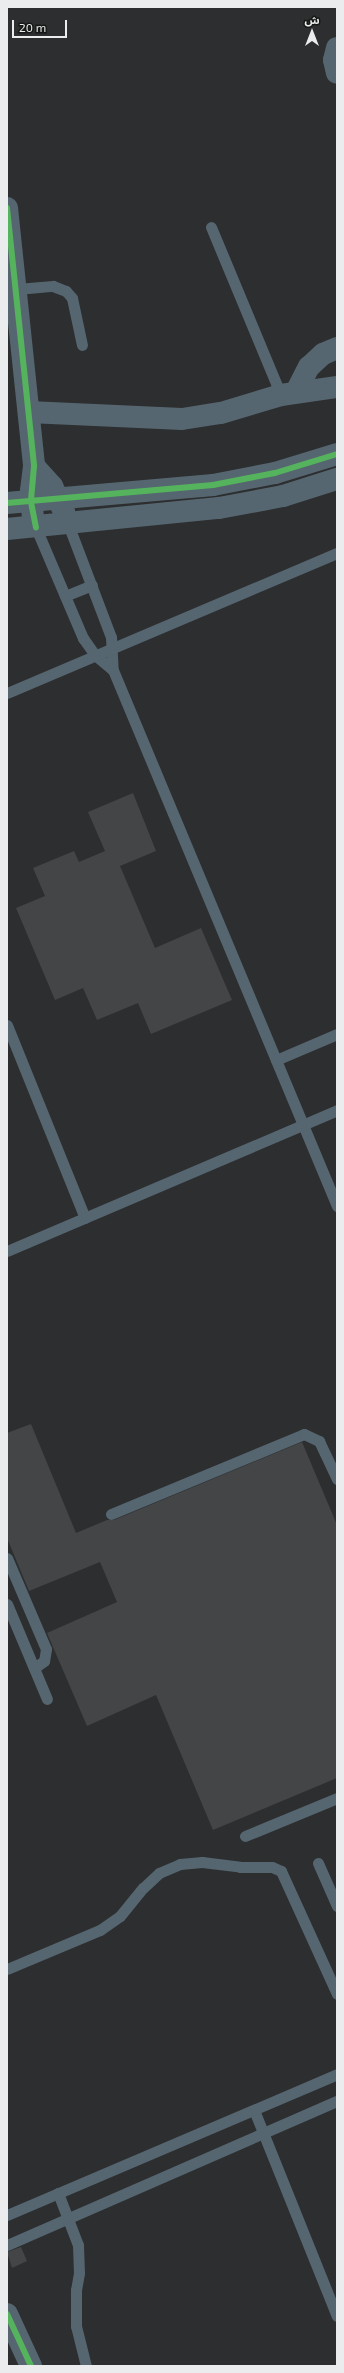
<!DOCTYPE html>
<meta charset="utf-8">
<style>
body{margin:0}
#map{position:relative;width:344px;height:2373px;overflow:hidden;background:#2d2e2f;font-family:"Exo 2","Noto Sans Arabic",sans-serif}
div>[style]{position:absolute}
.building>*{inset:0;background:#444546}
.service>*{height:11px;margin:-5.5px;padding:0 5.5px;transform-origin:5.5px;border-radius:5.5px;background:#556670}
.minor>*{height:22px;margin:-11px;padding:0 11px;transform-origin:11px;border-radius:11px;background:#556670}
.cycleway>*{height:6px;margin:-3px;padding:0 3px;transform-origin:3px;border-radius:3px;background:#56b35d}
span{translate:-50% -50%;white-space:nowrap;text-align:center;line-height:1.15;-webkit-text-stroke:3px #161717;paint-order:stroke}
.frame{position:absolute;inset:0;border:8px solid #ebeced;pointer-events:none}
.north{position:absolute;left:292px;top:12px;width:40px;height:40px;-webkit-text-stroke:3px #161717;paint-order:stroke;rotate:0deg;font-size:11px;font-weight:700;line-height:16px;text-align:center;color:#ebeced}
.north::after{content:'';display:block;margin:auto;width:14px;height:18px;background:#ebeced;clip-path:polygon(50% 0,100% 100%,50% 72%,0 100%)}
.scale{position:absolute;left:12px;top:20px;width:55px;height:18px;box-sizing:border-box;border:2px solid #ebeced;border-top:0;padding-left:5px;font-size:12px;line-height:14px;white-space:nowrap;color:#ebeced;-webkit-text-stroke:3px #161717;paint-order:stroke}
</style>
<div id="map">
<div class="building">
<i style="clip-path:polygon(133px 793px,156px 851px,120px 866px,155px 948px,201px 928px,232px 1000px,151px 1034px,138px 1003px,97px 1020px,83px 988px,55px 1000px,16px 908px,45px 896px,33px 868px,74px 851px,79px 862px,105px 851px,88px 812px)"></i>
<i style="clip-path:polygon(31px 1424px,76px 1533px,107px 1520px,114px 1520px,302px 1442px,337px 1525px,337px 1778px,213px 1830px,156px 1695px,87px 1726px,47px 1633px,117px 1602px,100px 1562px,29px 1591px,7px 1538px,7px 1433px)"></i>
<i style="clip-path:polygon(21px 2247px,27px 2261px,12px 2268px,7px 2252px)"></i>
</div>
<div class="service">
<i style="left:211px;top:227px;width:182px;rotate:67.4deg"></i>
<i style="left:17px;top:289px;width:36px;rotate:-5deg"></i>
<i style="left:53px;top:286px;width:14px;rotate:21deg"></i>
<i style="left:66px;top:291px;width:9px;rotate:49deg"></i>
<i style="left:72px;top:298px;width:48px;rotate:78deg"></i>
<i style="left:68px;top:524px;width:121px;rotate:69.2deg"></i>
<i style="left:111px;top:637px;width:33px;rotate:87deg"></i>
<i style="left:113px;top:670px;width:581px;rotate:67.32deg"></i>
<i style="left:36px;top:528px;width:120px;rotate:66.9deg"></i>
<i style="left:83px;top:638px;width:21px;rotate:55deg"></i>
<i style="left:95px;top:655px;width:23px;rotate:40deg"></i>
<i style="left:65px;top:596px;width:29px;rotate:-22deg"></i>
<i style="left:7px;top:693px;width:358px;rotate:-23deg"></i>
<i style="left:7px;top:1025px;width:208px;rotate:68deg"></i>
<i style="left:276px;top:1060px;width:66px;rotate:-23.1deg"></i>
<i style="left:7px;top:1251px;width:359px;rotate:-23.1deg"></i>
<i style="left:111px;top:1514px;width:209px;rotate:-22.5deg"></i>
<i style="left:304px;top:1434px;width:17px;rotate:25deg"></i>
<i style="left:319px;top:1441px;width:42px;rotate:64.7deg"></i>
<i style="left:7px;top:1558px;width:99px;rotate:66.8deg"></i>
<i style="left:46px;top:1649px;width:12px;rotate:99deg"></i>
<i style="left:44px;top:1661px;width:12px;rotate:145deg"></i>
<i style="left:7px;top:1604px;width:103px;rotate:67.2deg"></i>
<i style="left:245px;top:1836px;width:100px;rotate:-22.4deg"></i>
<i style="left:318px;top:1863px;width:47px;rotate:66.2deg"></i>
<i style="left:7px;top:1969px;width:101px;rotate:-22.8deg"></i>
<i style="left:100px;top:1930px;width:24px;rotate:-35deg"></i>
<i style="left:120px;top:1916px;width:36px;rotate:-51deg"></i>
<i style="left:143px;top:1888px;width:22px;rotate:-43deg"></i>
<i style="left:159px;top:1873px;width:23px;rotate:-23deg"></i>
<i style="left:180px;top:1864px;width:22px;rotate:-5deg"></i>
<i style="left:202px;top:1862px;width:38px;rotate:7deg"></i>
<i style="left:240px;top:1867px;width:32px"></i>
<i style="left:272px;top:1867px;width:10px;rotate:24deg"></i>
<i style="left:281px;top:1871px;width:135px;rotate:65.5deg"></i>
<i style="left:254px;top:2110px;width:222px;rotate:68.1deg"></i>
<i style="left:58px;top:2193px;width:56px;rotate:69deg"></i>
<i style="left:78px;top:2245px;width:28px;rotate:88deg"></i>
<i style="left:79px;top:2273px;width:17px;rotate:100deg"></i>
<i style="left:76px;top:2290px;width:36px;rotate:90deg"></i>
<i style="left:76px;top:2326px;width:41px;rotate:76deg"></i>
<i style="left:7px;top:2215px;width:359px;rotate:-23.1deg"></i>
<i style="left:7px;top:2245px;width:360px;rotate:-23.6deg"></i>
</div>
<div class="minor">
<i style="left:337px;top:48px;width:12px;rotate:104deg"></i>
<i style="left:334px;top:60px;width:13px;rotate:77deg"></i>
<i style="left:7px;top:208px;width:259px;rotate:84deg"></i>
<i style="left:34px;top:466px;width:25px;rotate:97deg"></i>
<i style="left:31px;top:491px;width:26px;rotate:86deg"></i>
<i style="left:296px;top:392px;width:28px;rotate:-63deg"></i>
<i style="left:309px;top:367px;width:19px;rotate:-43deg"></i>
<i style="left:323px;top:354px;width:15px;rotate:-23deg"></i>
<i style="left:29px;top:412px;width:153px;rotate:2.6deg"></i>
<i style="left:182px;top:419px;width:39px;rotate:-9deg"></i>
<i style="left:221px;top:413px;width:63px;rotate:-16.7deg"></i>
<i style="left:281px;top:395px;width:57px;rotate:-8.1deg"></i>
<i style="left:34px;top:466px;width:27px;rotate:48deg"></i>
<i style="left:52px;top:486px;width:29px;rotate:65deg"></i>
<i style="left:7px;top:503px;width:207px;rotate:-5deg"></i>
<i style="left:213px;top:485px;width:63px;rotate:-11deg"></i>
<i style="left:275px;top:473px;width:65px;rotate:-17deg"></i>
<i style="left:7px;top:529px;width:213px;rotate:-5.7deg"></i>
<i style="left:219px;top:508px;width:65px;rotate:-10.6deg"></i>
<i style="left:283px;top:496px;width:57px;rotate:-17.5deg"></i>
<i style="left:7px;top:2314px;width:57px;rotate:65.2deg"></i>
</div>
<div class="cycleway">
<i style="left:7px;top:208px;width:259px;rotate:84deg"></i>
<i style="left:34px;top:466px;width:36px;rotate:95deg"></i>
<i style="left:31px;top:502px;width:26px;rotate:79deg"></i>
<i style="left:7px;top:503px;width:207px;rotate:-5deg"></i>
<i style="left:213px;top:485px;width:63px;rotate:-11deg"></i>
<i style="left:275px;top:473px;width:65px;rotate:-17deg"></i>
<i style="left:7px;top:2314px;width:57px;rotate:65.2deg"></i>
</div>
<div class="frame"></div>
<div class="north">ش</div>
<div class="scale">20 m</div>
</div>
